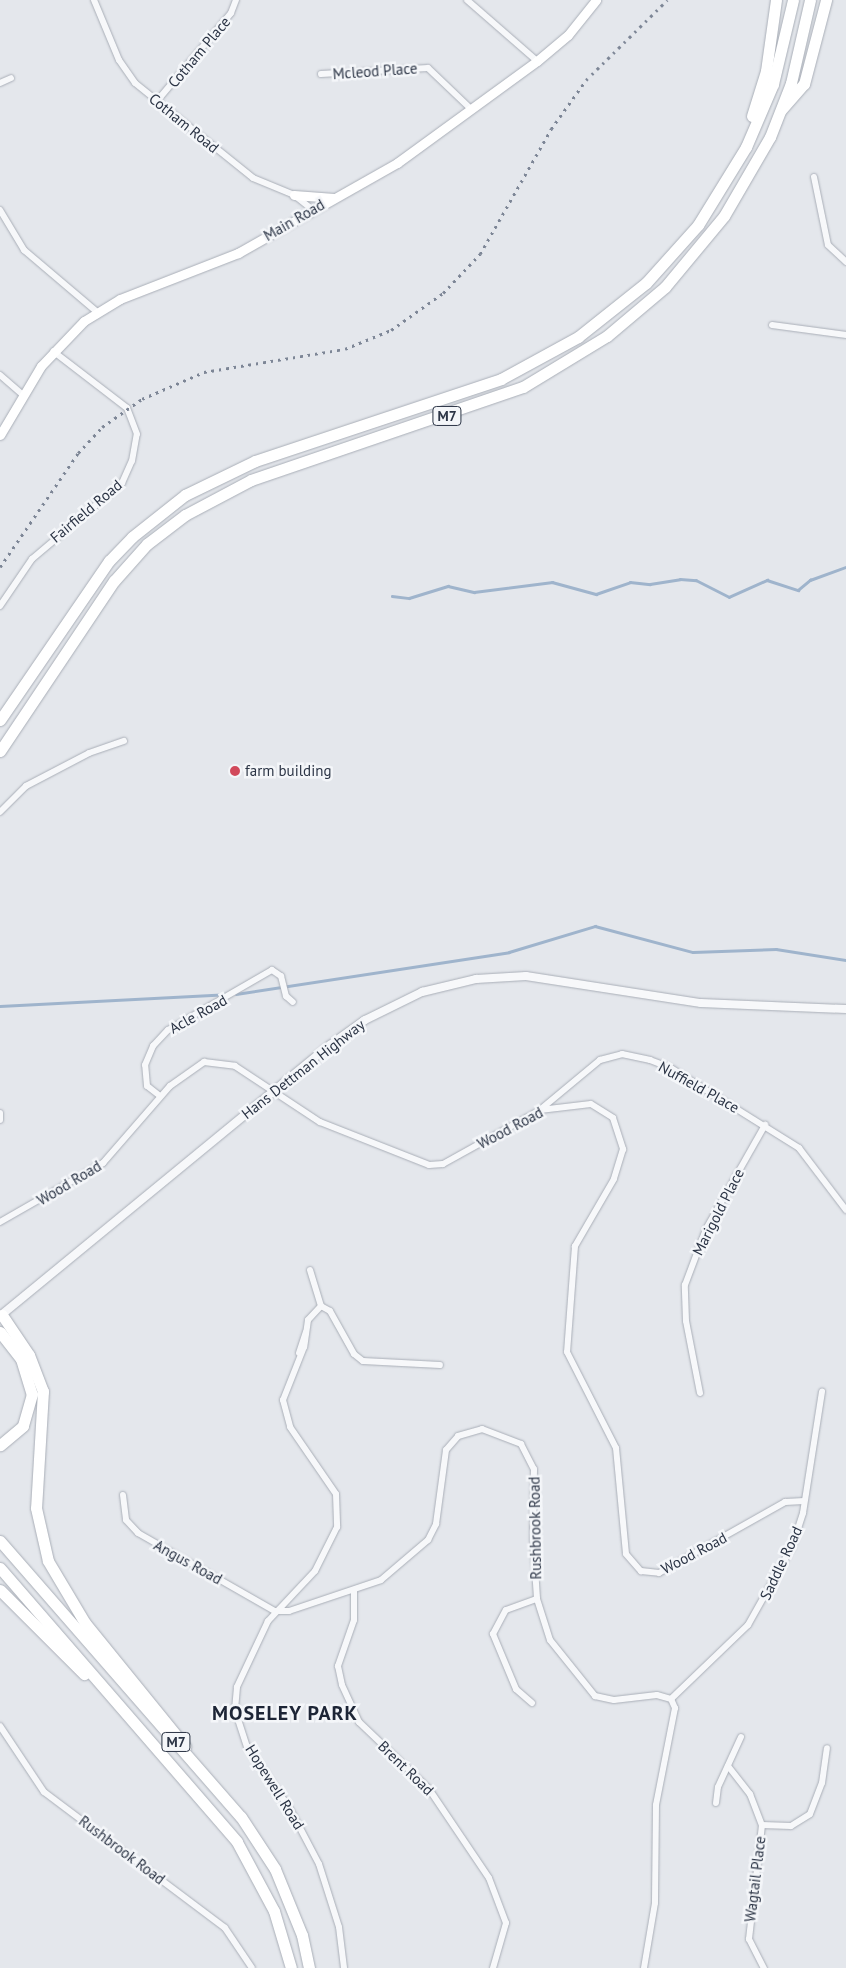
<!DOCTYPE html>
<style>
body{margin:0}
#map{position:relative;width:846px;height:1968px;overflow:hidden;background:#e4e7ec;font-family:"PT Sans",sans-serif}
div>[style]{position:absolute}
.stream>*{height:2.5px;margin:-1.25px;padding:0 1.25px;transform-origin:1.25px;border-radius:1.25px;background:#9fb4cc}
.roads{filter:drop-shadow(0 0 1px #a9aeb7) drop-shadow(0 0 1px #a9aeb7)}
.minor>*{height:6px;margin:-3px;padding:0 3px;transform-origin:3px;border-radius:3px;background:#f7f8fa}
.tertiary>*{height:8px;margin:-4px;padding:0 4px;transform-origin:4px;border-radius:4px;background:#f7f8fa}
.secondary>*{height:9px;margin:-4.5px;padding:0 4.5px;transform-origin:4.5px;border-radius:4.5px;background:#fff}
.motorway>*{height:11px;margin:-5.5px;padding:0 5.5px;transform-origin:5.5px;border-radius:5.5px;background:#fff}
.rail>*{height:2.5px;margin-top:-1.25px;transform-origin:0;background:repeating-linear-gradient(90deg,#7d8696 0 2.5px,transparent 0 7.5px)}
.dots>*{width:14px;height:14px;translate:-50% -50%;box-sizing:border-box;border:2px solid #f4f6f9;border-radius:50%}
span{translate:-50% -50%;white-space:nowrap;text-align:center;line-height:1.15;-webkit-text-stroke:5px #f4f6f9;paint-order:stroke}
.shield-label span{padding:1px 4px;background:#f4f6f9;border:1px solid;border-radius:4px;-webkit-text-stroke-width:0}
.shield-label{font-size:14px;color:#2b3445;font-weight:700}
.street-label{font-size:15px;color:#2b3445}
.poi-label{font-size:15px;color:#2b3445}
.left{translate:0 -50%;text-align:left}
.district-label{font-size:20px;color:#1d2536;font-weight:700;letter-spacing:1px}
</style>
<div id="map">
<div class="stream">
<i style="left:392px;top:596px;width:17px;rotate:7deg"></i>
<i style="left:409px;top:598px;width:41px;rotate:-17.1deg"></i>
<i style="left:448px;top:586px;width:27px;rotate:13deg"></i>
<i style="left:474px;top:592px;width:79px;rotate:-7.3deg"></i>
<i style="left:552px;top:582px;width:46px;rotate:15.3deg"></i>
<i style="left:596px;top:594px;width:36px;rotate:-19deg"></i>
<i style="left:630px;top:582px;width:20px;rotate:6deg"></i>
<i style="left:650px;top:584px;width:30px;rotate:-9deg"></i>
<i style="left:680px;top:579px;width:16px;rotate:4deg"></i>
<i style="left:696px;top:580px;width:37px;rotate:27deg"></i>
<i style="left:729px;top:597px;width:42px;rotate:-24.1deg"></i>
<i style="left:767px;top:580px;width:33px;rotate:18deg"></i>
<i style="left:798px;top:590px;width:16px;rotate:-40deg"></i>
<i style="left:810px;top:580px;width:38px;rotate:-20deg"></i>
<i style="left:236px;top:994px;width:276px;rotate:-8.7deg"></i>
<i style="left:509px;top:952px;width:90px;rotate:-16.8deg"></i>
<i style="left:595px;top:926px;width:101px;rotate:14.9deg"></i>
<i style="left:693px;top:952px;width:83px;rotate:-2.1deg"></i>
<i style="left:776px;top:949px;width:71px;rotate:8.9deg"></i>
<i style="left:0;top:1006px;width:226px;rotate:-3deg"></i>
</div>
<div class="roads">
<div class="minor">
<i style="left:94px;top:0;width:65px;rotate:67.4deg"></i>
<i style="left:119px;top:60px;width:28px;rotate:55deg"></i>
<i style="left:135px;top:83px;width:151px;rotate:38.8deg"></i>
<i style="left:253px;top:178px;width:44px;rotate:22.5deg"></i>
<i style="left:294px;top:195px;width:24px;rotate:38deg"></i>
<i style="left:467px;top:0;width:93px;rotate:41.1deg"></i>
<i style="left:321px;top:74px;width:107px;rotate:-3.2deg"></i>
<i style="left:428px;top:68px;width:61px;rotate:43.7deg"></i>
<i style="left:0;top:83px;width:12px;rotate:-24deg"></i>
<i style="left:157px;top:101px;width:115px;rotate:-49.9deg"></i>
<i style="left:231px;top:13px;width:14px;rotate:-69deg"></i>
<i style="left:814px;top:177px;width:69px;rotate:78.4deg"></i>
<i style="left:828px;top:245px;width:25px;rotate:43deg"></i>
<i style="left:0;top:210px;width:47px;rotate:59deg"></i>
<i style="left:24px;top:250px;width:96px;rotate:40.3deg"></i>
<i style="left:772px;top:325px;width:75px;rotate:7.7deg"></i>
<i style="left:0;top:375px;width:29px;rotate:41deg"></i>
<i style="left:0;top:606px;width:57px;rotate:-55.8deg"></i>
<i style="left:32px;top:559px;width:118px;rotate:-40.2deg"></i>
<i style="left:122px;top:483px;width:24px;rotate:-66deg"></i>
<i style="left:132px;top:461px;width:27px;rotate:-80deg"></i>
<i style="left:137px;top:434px;width:28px;rotate:-111deg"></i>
<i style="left:127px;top:408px;width:93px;rotate:-142.4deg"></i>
<i style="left:0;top:812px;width:37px;rotate:-45deg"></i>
<i style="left:26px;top:786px;width:71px;rotate:-27.6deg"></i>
<i style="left:89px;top:753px;width:37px;rotate:-19deg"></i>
<i style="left:160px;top:1096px;width:16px;rotate:-142deg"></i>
<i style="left:147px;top:1086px;width:21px;rotate:-95deg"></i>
<i style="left:145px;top:1065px;width:21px;rotate:-67deg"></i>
<i style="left:153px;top:1046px;width:22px;rotate:-47deg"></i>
<i style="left:168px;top:1030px;width:120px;rotate:-30deg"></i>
<i style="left:272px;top:970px;width:11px;rotate:34deg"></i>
<i style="left:281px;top:976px;width:21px;rotate:76deg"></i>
<i style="left:286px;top:996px;width:9px;rotate:41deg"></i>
<i style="left:541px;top:1109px;width:77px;rotate:-39.7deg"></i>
<i style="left:600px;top:1060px;width:23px;rotate:-15deg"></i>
<i style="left:622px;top:1054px;width:29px;rotate:12deg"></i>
<i style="left:650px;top:1060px;width:22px;rotate:21deg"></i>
<i style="left:671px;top:1068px;width:151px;rotate:32deg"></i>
<i style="left:799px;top:1148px;width:78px;rotate:52.8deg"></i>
<i style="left:0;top:1113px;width:7px;rotate:90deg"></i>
<i style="left:0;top:1222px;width:119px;rotate:-29.8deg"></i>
<i style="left:103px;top:1163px;width:102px;rotate:-49deg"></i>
<i style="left:170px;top:1086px;width:42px;rotate:-35.2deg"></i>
<i style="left:204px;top:1062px;width:31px;rotate:7deg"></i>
<i style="left:235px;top:1066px;width:102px;rotate:33.4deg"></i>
<i style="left:320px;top:1122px;width:117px;rotate:21.5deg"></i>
<i style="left:429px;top:1165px;width:14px;rotate:-4deg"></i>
<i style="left:443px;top:1164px;width:111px;rotate:-29.1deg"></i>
<i style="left:540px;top:1110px;width:51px;rotate:-6.7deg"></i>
<i style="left:591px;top:1104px;width:26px;rotate:32deg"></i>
<i style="left:613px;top:1118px;width:33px;rotate:72deg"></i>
<i style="left:623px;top:1149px;width:31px;rotate:107deg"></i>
<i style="left:614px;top:1179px;width:78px;rotate:120.2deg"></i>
<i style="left:575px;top:1246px;width:106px;rotate:94.3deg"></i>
<i style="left:567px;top:1352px;width:108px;rotate:63deg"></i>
<i style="left:616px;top:1448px;width:106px;rotate:84.6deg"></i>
<i style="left:626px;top:1554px;width:23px;rotate:49deg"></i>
<i style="left:641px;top:1571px;width:18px;rotate:6deg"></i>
<i style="left:659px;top:1573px;width:145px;rotate:-29.4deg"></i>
<i style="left:785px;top:1502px;width:19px;rotate:-3deg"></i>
<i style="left:310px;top:1270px;width:38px;rotate:73deg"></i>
<i style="left:321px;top:1306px;width:19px;rotate:133deg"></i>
<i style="left:308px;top:1320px;width:27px;rotate:98deg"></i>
<i style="left:304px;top:1347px;width:57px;rotate:111.6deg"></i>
<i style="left:283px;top:1400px;width:28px;rotate:75deg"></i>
<i style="left:290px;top:1427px;width:81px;rotate:55.5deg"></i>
<i style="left:336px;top:1494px;width:33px;rotate:88deg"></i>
<i style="left:337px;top:1527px;width:49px;rotate:116.6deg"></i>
<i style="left:315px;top:1571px;width:69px;rotate:133.2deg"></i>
<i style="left:268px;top:1621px;width:73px;rotate:115.2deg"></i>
<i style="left:237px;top:1687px;width:23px;rotate:95deg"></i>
<i style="left:235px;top:1710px;width:38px;rotate:72deg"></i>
<i style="left:247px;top:1746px;width:76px;rotate:55.7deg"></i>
<i style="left:290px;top:1809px;width:62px;rotate:62.2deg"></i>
<i style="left:319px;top:1864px;width:66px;rotate:72.4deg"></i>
<i style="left:339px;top:1927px;width:41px;rotate:83deg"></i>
<i style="left:321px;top:1306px;width:10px;rotate:29deg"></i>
<i style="left:330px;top:1311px;width:49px;rotate:60.8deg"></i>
<i style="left:354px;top:1354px;width:11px;rotate:38deg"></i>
<i style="left:363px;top:1361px;width:77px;rotate:3deg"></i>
<i style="left:299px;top:1353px;width:22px;rotate:-72deg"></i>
<i style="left:700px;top:1393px;width:73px;rotate:-101deg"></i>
<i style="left:686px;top:1321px;width:36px;rotate:-92deg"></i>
<i style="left:685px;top:1285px;width:60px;rotate:-69.4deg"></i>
<i style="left:706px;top:1229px;width:120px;rotate:-60.4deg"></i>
<i style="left:123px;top:1495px;width:25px;rotate:83deg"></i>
<i style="left:126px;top:1520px;width:18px;rotate:47deg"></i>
<i style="left:138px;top:1533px;width:158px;rotate:29.7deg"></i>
<i style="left:275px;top:1611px;width:14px"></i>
<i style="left:289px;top:1611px;width:97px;rotate:-18.6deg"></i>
<i style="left:381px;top:1580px;width:62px;rotate:-40.4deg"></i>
<i style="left:428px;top:1540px;width:18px;rotate:-63deg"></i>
<i style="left:436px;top:1524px;width:75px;rotate:-82.3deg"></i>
<i style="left:446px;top:1450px;width:18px;rotate:-49deg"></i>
<i style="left:458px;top:1436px;width:25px;rotate:-16deg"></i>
<i style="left:482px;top:1429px;width:42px;rotate:21deg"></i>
<i style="left:521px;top:1444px;width:28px;rotate:63deg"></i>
<i style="left:534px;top:1469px;width:69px;rotate:90.8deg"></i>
<i style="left:533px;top:1538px;width:61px;rotate:86.2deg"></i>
<i style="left:537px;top:1599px;width:43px;rotate:72.4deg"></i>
<i style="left:550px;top:1640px;width:72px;rotate:51.2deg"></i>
<i style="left:595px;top:1696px;width:19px;rotate:12deg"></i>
<i style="left:614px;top:1700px;width:43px;rotate:-6.6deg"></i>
<i style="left:657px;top:1695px;width:15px;rotate:16deg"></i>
<i style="left:671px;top:1699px;width:10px;rotate:66deg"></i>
<i style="left:675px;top:1708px;width:99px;rotate:101.1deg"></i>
<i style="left:656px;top:1805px;width:98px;rotate:90.6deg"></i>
<i style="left:655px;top:1903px;width:66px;rotate:99.6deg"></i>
<i style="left:354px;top:1591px;width:29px;rotate:90deg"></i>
<i style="left:354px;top:1620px;width:49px;rotate:109.2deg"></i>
<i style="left:338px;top:1666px;width:19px;rotate:78deg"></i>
<i style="left:342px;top:1685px;width:41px;rotate:65.3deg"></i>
<i style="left:359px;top:1722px;width:97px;rotate:43.7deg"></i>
<i style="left:429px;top:1789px;width:107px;rotate:56deg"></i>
<i style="left:489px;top:1878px;width:48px;rotate:69.3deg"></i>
<i style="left:506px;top:1923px;width:47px;rotate:106.1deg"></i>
<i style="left:671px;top:1699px;width:107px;rotate:-43.9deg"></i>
<i style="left:748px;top:1625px;width:90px;rotate:-60.6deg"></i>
<i style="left:792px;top:1547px;width:36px;rotate:-72deg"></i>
<i style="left:803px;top:1513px;width:123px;rotate:-81.1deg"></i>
<i style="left:532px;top:1703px;width:21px;rotate:-139deg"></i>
<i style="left:516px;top:1689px;width:60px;rotate:-112.7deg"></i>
<i style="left:493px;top:1634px;width:27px;rotate:-62deg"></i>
<i style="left:506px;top:1610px;width:33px;rotate:-20deg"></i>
<i style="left:0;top:1726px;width:79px;rotate:56.3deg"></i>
<i style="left:44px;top:1792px;width:226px;rotate:36.9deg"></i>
<i style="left:225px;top:1928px;width:48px;rotate:56deg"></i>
<i style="left:728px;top:1766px;width:36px;rotate:52deg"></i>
<i style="left:750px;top:1794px;width:33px;rotate:69deg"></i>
<i style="left:762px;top:1825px;width:115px;rotate:96.5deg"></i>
<i style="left:749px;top:1939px;width:33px;rotate:63deg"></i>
<i style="left:716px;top:1803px;width:16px;rotate:-83deg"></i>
<i style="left:718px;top:1787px;width:55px;rotate:-65.3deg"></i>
<i style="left:762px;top:1825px;width:29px;rotate:2deg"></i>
<i style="left:791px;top:1826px;width:22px;rotate:-32deg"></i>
<i style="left:810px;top:1814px;width:33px;rotate:-69deg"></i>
<i style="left:822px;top:1783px;width:35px;rotate:-82deg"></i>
</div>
<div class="tertiary">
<i style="left:0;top:1316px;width:427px;rotate:-39.4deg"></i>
<i style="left:330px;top:1045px;width:43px;rotate:-35.5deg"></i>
<i style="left:365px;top:1020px;width:64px;rotate:-26.2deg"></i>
<i style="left:422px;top:992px;width:56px;rotate:-13.5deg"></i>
<i style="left:476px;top:979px;width:50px;rotate:-3.4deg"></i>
<i style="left:526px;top:976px;width:177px;rotate:8.8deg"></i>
<i style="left:701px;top:1003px;width:145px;rotate:2.4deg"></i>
</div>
<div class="secondary">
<i style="left:294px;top:195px;width:40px;rotate:4.3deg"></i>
<i style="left:0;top:435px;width:80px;rotate:-59.3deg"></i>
<i style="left:41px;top:366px;width:62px;rotate:-46.3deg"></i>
<i style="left:84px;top:321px;width:42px;rotate:-31.4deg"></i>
<i style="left:120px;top:299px;width:127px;rotate:-21.3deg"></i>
<i style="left:238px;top:253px;width:183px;rotate:-29.5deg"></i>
<i style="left:397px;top:163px;width:173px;rotate:-36.1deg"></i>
<i style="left:537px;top:61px;width:40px;rotate:-40deg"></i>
<i style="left:568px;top:35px;width:45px;rotate:-51.3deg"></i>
</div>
<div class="motorway">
<i style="left:781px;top:110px;width:35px;rotate:-49deg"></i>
<i style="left:804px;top:84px;width:87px;rotate:-75.3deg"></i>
<i style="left:752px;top:116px;width:47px;rotate:-72.7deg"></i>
<i style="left:766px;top:71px;width:72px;rotate:-82deg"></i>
<i style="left:0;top:720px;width:193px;rotate:-55.6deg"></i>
<i style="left:109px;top:561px;width:33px;rotate:-46deg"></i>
<i style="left:132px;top:537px;width:68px;rotate:-38.4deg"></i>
<i style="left:185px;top:495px;width:78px;rotate:-25.9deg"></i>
<i style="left:255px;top:461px;width:259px;rotate:-18.4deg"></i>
<i style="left:501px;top:379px;width:88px;rotate:-28.6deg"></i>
<i style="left:578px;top:337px;width:87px;rotate:-38.5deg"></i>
<i style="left:646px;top:283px;width:78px;rotate:-48.1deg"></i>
<i style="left:698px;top:225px;width:92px;rotate:-58.4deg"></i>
<i style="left:746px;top:147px;width:69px;rotate:-66.8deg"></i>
<i style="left:773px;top:84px;width:86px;rotate:-76.6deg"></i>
<i style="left:0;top:751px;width:205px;rotate:-56.2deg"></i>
<i style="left:114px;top:581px;width:50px;rotate:-48.3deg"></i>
<i style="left:147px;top:544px;width:48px;rotate:-37.3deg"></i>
<i style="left:185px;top:515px;width:75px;rotate:-27.9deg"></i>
<i style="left:251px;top:480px;width:287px;rotate:-18.9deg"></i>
<i style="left:523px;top:387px;width:98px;rotate:-31.3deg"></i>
<i style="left:607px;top:336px;width:76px;rotate:-40.2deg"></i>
<i style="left:665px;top:287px;width:92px;rotate:-50.3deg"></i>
<i style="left:724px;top:216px;width:91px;rotate:-59.8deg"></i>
<i style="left:770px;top:137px;width:58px;rotate:-68.7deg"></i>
<i style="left:791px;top:83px;width:85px;rotate:-77.1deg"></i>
<i style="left:2px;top:1315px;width:48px;rotate:56deg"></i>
<i style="left:29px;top:1355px;width:39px;rotate:69deg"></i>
<i style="left:43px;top:1391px;width:117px;rotate:93.4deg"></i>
<i style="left:36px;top:1508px;width:54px;rotate:77.2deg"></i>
<i style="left:48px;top:1561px;width:72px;rotate:59.2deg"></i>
<i style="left:85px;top:1623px;width:159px;rotate:50.9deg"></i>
<i style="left:0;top:1332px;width:34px;rotate:52deg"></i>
<i style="left:21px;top:1359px;width:37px;rotate:73deg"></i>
<i style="left:32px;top:1394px;width:33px;rotate:106deg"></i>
<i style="left:23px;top:1426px;width:30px;rotate:140deg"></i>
<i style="left:0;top:1541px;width:366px;rotate:48.9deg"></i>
<i style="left:241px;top:1817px;width:62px;rotate:56.8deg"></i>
<i style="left:275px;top:1869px;width:71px;rotate:67.8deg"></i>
<i style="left:302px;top:1935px;width:34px;rotate:78deg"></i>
<i style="left:0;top:1568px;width:362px;rotate:49.1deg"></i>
<i style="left:237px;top:1842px;width:78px;rotate:61.8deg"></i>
<i style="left:274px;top:1911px;width:59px;rotate:73.4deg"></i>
<i style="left:0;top:1590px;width:119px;rotate:45deg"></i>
</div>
</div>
<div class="rail">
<i style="left:0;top:567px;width:138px;rotate:-55.6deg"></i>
<i style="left:78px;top:453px;width:35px;rotate:-47deg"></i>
<i style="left:102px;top:427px;width:49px;rotate:-35deg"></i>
<i style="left:142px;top:399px;width:68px;rotate:-23.5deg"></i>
<i style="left:204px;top:372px;width:143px;rotate:-9.3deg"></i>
<i style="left:345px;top:349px;width:50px;rotate:-22.4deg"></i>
<i style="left:391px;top:330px;width:64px;rotate:-35.4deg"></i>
<i style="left:443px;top:293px;width:54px;rotate:-46.5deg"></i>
<i style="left:480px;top:254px;width:144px;rotate:-60.4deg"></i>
<i style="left:551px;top:129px;width:60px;rotate:-54.5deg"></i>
<i style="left:586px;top:80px;width:114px;rotate:-44.6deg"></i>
</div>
<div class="dots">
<i style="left:235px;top:771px;background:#d1495b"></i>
</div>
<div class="shield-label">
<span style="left:447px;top:416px">M7</span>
<span style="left:176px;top:1742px">M7</span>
</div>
<div class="street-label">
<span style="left:199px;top:52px;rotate:-50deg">Cotham Place</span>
<span style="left:375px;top:71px;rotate:-4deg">Mcleod Place</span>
<span style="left:184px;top:123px;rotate:39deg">Cotham Road</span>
<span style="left:294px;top:220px;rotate:-30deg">Main Road</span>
<span style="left:86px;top:511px;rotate:-40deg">Fairfield Road</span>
<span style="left:198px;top:1014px;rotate:-29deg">Acle Road</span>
<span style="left:303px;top:1069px;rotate:-38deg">Hans Dettman Highway</span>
<span style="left:699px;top:1087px;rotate:29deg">Nuffield Place</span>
<span style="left:510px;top:1128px;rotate:-28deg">Wood Road</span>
<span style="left:69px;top:1183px;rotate:-31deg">Wood Road</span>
<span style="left:718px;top:1212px;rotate:-63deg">Marigold Place</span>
<span style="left:535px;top:1528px;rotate:-91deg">Rushbrook Road</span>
<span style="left:694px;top:1553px;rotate:-28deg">Wood Road</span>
<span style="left:188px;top:1562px;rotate:29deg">Angus Road</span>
<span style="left:781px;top:1563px;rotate:-65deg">Saddle Road</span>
<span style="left:406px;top:1768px;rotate:44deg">Brent Road</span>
<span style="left:275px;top:1787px;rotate:58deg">Hopewell Road</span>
<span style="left:122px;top:1850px;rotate:37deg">Rushbrook Road</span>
<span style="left:755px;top:1879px;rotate:-83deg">Wagtail Place</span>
</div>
<div class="poi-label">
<span class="left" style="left:245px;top:771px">farm building</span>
</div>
<div class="district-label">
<span style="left:285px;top:1713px">MOSELEY PARK</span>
</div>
</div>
